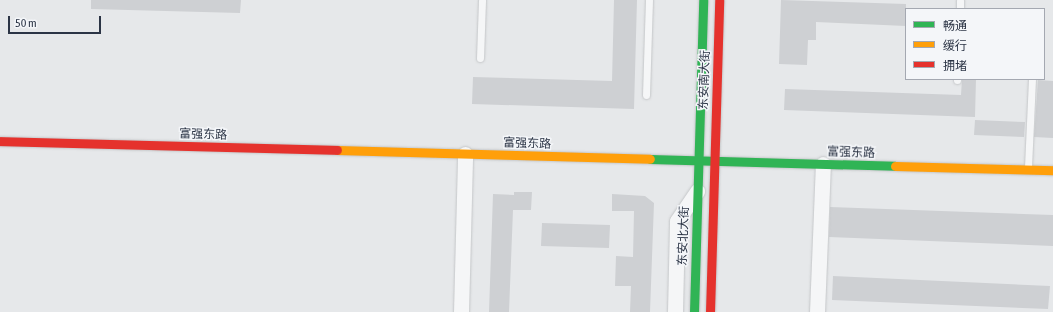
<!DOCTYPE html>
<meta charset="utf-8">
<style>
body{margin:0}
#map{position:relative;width:1053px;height:312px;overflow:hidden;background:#e6e8ea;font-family:"Asap Condensed","Noto Sans SC",sans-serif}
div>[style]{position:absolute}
.building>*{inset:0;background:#ced0d3}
.roads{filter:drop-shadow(0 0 1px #c4c6c8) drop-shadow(0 0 1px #c4c6c8)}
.lane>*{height:7px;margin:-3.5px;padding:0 3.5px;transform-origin:3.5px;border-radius:3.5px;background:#f5f6f7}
.street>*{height:15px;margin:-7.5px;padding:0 7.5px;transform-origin:7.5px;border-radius:7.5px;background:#f5f6f7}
.fast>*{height:9px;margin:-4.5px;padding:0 4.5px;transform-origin:4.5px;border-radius:4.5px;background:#30b455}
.slow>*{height:9px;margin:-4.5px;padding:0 4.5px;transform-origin:4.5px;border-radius:4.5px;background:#ff9f0a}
.jam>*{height:9px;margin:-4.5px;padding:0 4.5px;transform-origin:4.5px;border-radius:4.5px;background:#e5322d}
span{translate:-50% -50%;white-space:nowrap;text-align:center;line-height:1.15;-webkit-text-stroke:3px #f4f6f9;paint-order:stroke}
.street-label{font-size:12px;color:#2b3445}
.legend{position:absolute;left:905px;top:8px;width:140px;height:72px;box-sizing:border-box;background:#f4f6f9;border:1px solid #a4a8b1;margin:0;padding:5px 7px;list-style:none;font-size:12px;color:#2b3445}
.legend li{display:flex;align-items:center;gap:8px;height:20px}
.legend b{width:20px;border:1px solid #a4a8b1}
.scale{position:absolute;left:8px;top:16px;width:93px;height:18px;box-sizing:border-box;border:2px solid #2b3445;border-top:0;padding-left:5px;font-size:12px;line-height:14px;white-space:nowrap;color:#2b3445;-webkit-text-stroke:3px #f4f6f9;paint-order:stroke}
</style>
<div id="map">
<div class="building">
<i style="clip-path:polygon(91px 0,241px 0,240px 13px,91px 9px)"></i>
<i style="clip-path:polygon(614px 0,637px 0,634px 109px,472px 104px,473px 77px,612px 81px)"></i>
<i style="clip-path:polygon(781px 0,906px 4px,906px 26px,816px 22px,816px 40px,808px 40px,807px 65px,779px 64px)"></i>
<i style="clip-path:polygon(962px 79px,976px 79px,975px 117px,784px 110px,785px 89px,961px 95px)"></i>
<i style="clip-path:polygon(1038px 80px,1053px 81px,1053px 138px,1034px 137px)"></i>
<i style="clip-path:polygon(975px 120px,1025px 122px,1024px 137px,974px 135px)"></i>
<i style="clip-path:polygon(514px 192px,532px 192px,531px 210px,513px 210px,509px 312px,489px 312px,493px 194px,514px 195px)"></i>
<i style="clip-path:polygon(612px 194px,645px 196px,654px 203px,650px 312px,630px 312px,631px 286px,615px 286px,616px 256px,633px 257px,634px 211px,612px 211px)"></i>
<i style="clip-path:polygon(830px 207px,1053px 215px,1053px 246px,829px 237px)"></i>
<i style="clip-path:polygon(542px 223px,610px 225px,609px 248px,541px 246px)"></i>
<i style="clip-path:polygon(833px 276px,1050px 286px,1048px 309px,832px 300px)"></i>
</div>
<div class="roads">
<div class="lane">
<i style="left:960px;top:9px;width:9px;rotate:-90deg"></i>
<i style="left:480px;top:58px;width:58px;rotate:-88deg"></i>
<i style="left:957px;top:80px;width:1px;rotate:-90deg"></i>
<i style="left:646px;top:95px;width:95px;rotate:-88.2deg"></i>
<i style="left:1028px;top:167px;width:88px;rotate:-87.4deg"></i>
</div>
<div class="street">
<i style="left:461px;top:312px;width:158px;rotate:-88.5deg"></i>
<i style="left:675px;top:312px;width:91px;rotate:-88.7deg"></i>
<i style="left:677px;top:221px;width:36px;rotate:-56deg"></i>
<i style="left:817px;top:312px;width:148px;rotate:-87.7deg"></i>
</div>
<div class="fast">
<i style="left:650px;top:159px;width:245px;rotate:1.6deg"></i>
<i style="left:694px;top:312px;width:312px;rotate:-88.3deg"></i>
</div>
<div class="slow">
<i style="left:337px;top:150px;width:313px;rotate:1.6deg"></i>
<i style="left:895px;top:166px;width:158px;rotate:1.5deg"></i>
</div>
<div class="jam">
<i style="left:0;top:141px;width:337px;rotate:1.5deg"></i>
<i style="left:710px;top:312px;width:312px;rotate:-88.3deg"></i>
</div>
</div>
<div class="street-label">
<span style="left:705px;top:80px;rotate:-88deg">东安南大街</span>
<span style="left:203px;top:135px;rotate:2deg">富强东路</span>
<span style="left:527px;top:144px;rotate:2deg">富强东路</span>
<span style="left:851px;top:153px;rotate:2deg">富强东路</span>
<span style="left:684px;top:236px;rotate:-88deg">东安北大街</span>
</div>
<ul class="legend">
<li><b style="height:5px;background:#30b455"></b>畅通</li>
<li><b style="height:5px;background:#ff9f0a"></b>缓行</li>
<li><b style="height:5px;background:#e5322d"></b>拥堵</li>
</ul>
<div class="scale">50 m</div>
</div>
